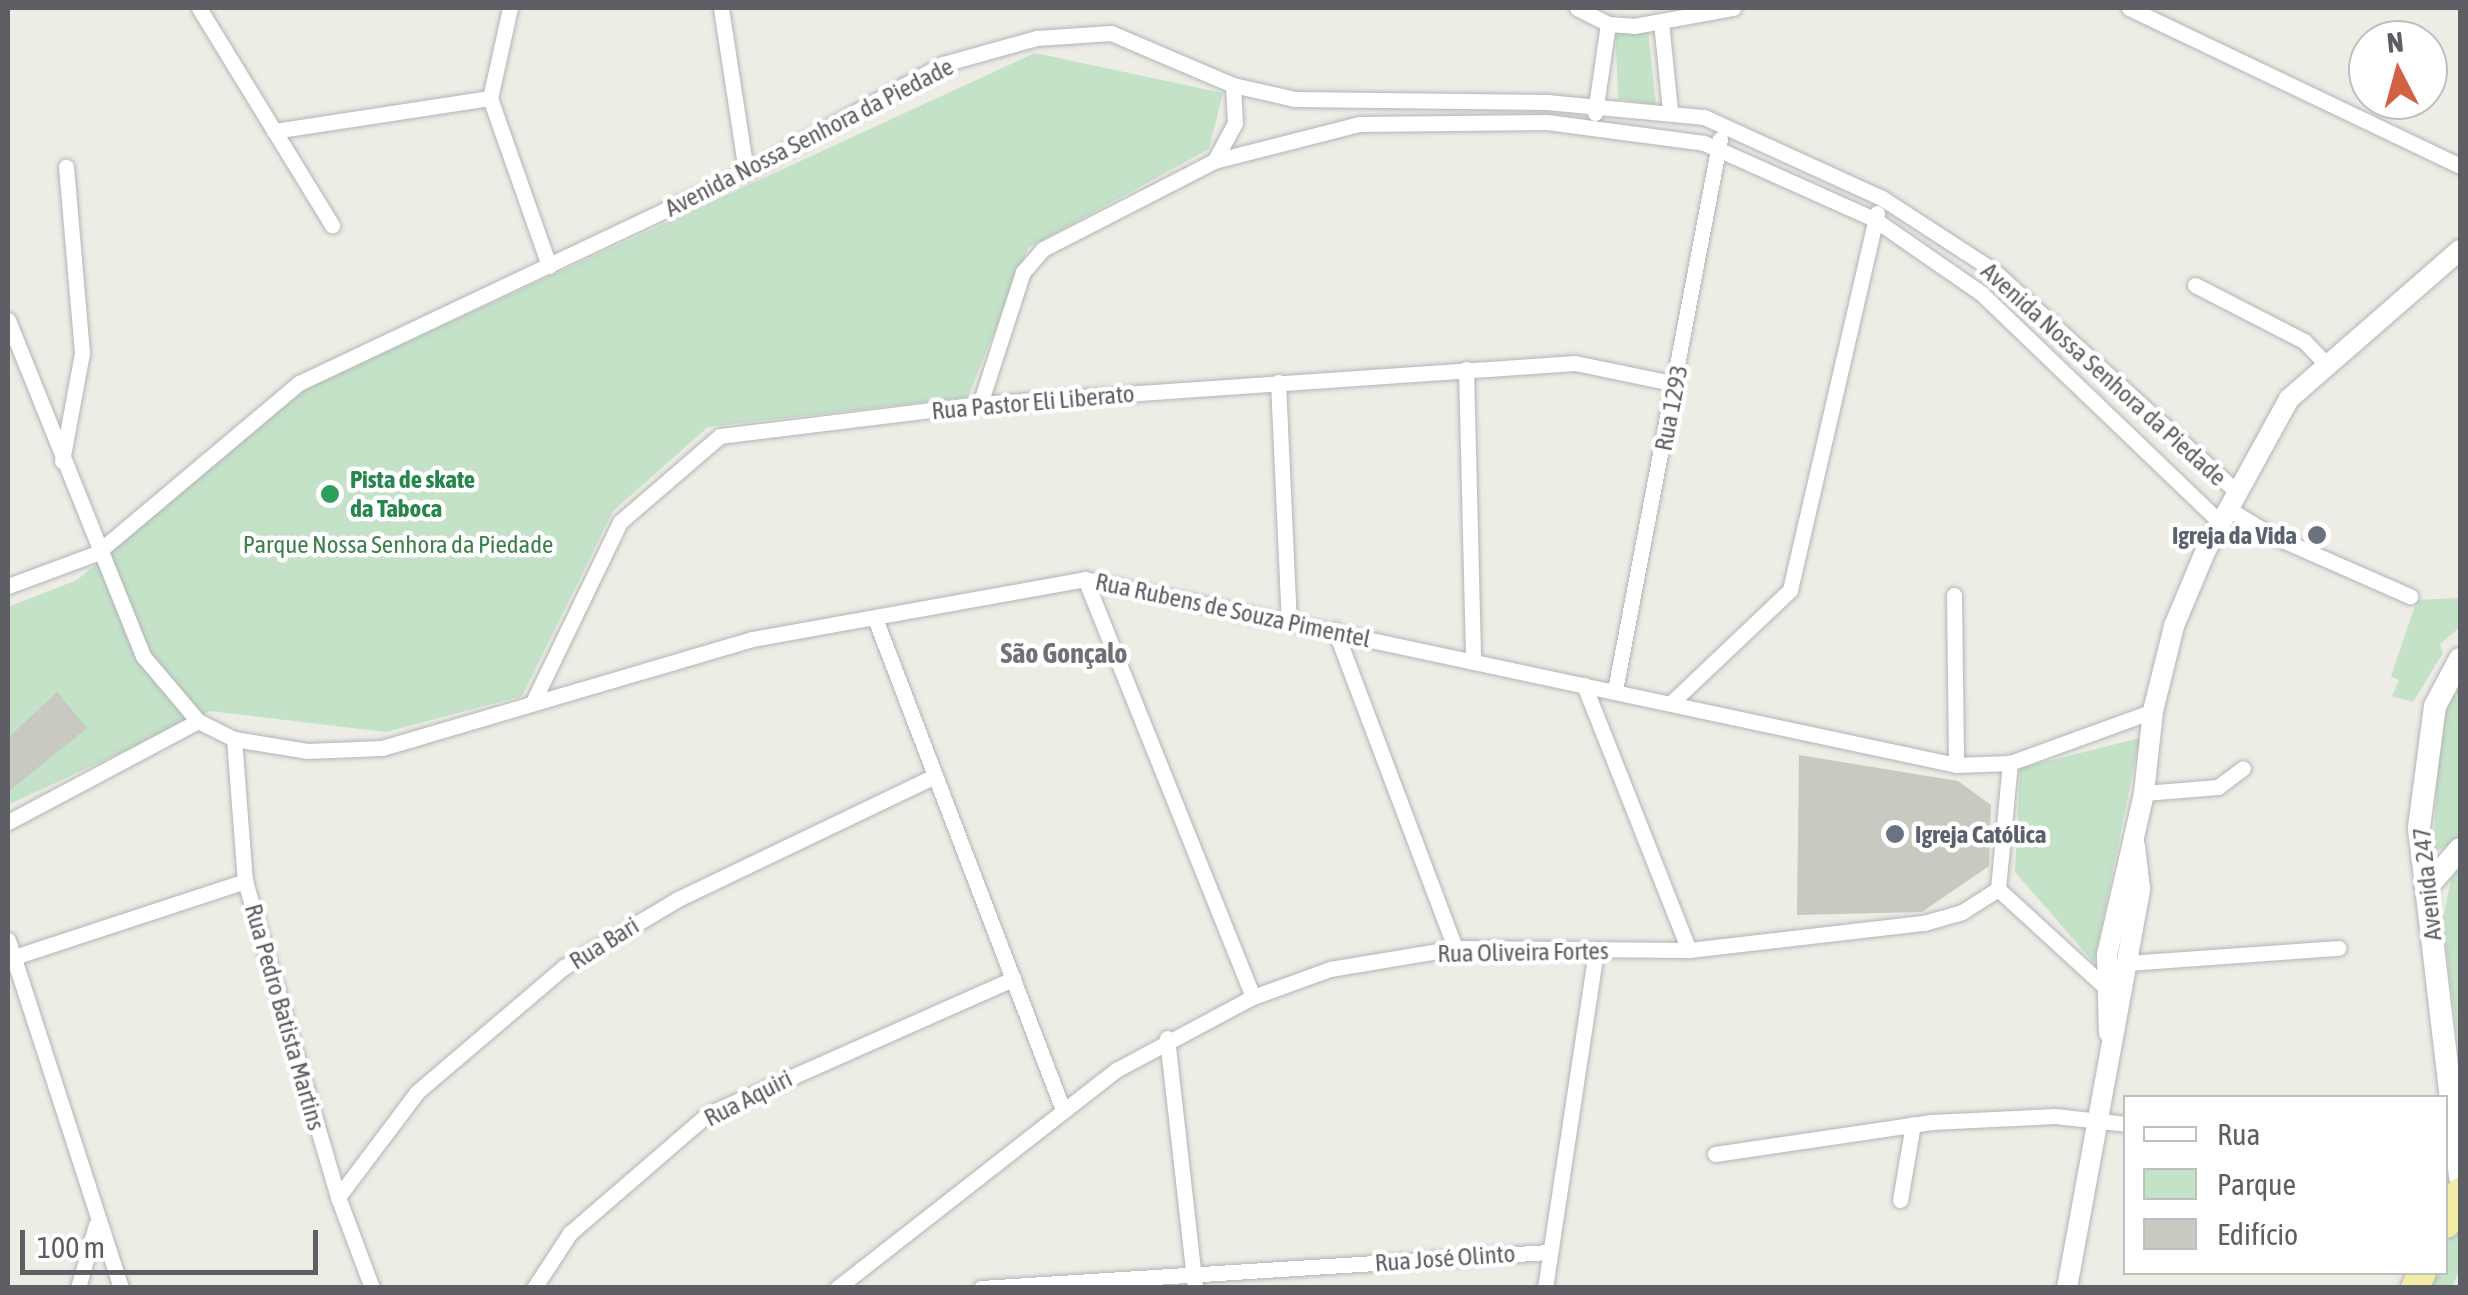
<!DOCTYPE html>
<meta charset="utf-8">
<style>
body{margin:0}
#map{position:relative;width:2468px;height:1295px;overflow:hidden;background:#edece5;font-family:"Asap Condensed",sans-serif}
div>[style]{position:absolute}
.green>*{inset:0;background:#c4e2c8}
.building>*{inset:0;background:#c9c8c1}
.roads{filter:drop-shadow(0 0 2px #b2b4b8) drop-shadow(0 0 2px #b2b4b8)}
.minor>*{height:15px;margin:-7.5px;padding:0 7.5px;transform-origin:7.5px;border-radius:7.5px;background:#fff}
.tertiary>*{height:20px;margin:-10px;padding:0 10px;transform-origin:10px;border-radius:10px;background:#fff}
.secondary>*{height:22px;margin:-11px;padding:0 11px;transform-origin:11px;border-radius:11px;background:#fff}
.trunk>*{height:28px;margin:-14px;padding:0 14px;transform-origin:14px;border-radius:14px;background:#f2eca6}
.dots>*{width:28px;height:28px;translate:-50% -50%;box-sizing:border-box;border:5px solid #fff;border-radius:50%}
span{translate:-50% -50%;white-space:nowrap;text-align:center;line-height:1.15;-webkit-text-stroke:9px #fff;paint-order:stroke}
.street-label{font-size:25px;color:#5d5f64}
.leisure-label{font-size:25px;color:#27864d;font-weight:700}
.left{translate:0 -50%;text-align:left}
.worship-label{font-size:25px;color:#5b616d;font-weight:700}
.right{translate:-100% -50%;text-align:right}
.park-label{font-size:25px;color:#3f804a}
.neighbourhood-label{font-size:28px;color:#6e7175;font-weight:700}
.frame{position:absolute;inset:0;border:10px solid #5d5f64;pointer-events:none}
.legend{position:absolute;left:2123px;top:1095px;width:325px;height:180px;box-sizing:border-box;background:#fff;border:2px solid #bebfc1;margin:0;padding:12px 18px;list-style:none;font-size:30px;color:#5d5f64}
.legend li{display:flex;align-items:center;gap:20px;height:50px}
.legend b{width:50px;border:2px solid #bebfc1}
.north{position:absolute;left:2348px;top:20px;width:100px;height:100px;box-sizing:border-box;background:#fff;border:2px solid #bebfc1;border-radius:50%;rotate:354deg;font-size:28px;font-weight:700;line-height:40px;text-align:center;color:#5d5f64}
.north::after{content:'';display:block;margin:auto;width:35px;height:45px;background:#d56144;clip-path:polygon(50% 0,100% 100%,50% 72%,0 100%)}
.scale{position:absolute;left:20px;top:1230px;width:298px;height:45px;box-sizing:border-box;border:5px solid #5d5f64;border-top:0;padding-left:12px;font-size:30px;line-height:35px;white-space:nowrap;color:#5d5f64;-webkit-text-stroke:8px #fff;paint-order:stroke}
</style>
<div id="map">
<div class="green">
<i style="clip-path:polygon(1615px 17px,1647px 21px,1656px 105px,1618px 99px)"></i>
<i style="clip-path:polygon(1035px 53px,1223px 93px,1209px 149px,1028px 248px,968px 397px,708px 427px,613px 511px,522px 696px,386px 732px,210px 711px,8px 805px,8px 607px,77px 580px,307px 388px)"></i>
<i style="clip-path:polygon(2460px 598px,2460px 627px,2440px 644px,2443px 653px,2413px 702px,2392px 696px,2399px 680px,2391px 676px,2417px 600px)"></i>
<i style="clip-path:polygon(2460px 685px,2460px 840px,2433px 852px,2440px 722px)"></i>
<i style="clip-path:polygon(2140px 738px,2094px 963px,2015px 872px,2020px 768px)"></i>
<i style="clip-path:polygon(2460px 866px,2460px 1060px,2443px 921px,2451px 879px)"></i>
<i style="clip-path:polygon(2460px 1209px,2460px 1268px,2452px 1287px,2429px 1288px,2435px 1273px,2446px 1272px,2446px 1246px)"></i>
</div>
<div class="building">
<i style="clip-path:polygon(57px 692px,87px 728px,8px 792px,8px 738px)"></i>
<i style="clip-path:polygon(1799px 755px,1958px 781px,1991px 805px,1989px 866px,1922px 912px,1797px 915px)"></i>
</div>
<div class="roads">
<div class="minor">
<i style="left:199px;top:8px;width:255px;rotate:58.5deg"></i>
<i style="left:510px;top:8px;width:92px;rotate:102.5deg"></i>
<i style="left:490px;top:98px;width:178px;rotate:70.6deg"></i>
<i style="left:721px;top:8px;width:166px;rotate:81.3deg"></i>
<i style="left:1577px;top:8px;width:35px;rotate:27deg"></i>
<i style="left:1608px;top:24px;width:26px;rotate:4deg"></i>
<i style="left:1634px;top:26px;width:101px;rotate:-10.3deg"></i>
<i style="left:2129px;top:8px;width:367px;rotate:25.5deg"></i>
<i style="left:1661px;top:22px;width:88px;rotate:84.2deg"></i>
<i style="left:1595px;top:113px;width:90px;rotate:-81.7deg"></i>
<i style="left:274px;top:131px;width:219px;rotate:-8.7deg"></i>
<i style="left:1215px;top:160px;width:42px;rotate:-61.6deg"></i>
<i style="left:1235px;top:123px;width:38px;rotate:-93deg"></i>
<i style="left:2195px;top:285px;width:123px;rotate:27.2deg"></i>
<i style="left:2304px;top:341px;width:29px;rotate:46deg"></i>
<i style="left:8px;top:320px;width:362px;rotate:68.1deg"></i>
<i style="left:143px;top:656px;width:85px;rotate:49.8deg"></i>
<i style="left:198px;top:721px;width:40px;rotate:26.6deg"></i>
<i style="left:234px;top:739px;width:74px;rotate:9.3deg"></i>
<i style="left:307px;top:751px;width:75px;rotate:-2.3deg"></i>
<i style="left:382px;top:748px;width:386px;rotate:-16.4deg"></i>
<i style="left:752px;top:639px;width:338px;rotate:-10.2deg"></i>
<i style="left:1085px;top:579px;width:891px;rotate:12.05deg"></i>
<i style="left:1956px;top:765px;width:54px;rotate:-2.1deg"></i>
<i style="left:2010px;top:763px;width:152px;rotate:-20deg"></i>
<i style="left:1466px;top:369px;width:293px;rotate:88.6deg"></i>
<i style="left:1278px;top:382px;width:239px;rotate:87.4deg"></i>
<i style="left:980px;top:404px;width:139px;rotate:-72deg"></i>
<i style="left:1023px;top:272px;width:30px;rotate:-49deg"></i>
<i style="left:1043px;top:249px;width:192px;rotate:-27.2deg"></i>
<i style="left:1214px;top:161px;width:150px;rotate:-14.3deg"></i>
<i style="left:1359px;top:124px;width:188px;rotate:-0.6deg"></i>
<i style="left:1547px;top:122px;width:158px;rotate:7.6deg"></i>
<i style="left:1704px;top:143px;width:186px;rotate:24.1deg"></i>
<i style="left:1874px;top:219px;width:130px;rotate:34.7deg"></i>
<i style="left:1981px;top:293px;width:331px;rotate:43.8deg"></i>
<i style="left:62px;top:461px;width:110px;rotate:-79.5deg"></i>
<i style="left:82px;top:353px;width:187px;rotate:-94.9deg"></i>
<i style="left:2227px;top:508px;width:54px;rotate:31.3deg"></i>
<i style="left:2273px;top:536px;width:150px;rotate:23.7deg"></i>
<i style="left:1085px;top:579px;width:450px;rotate:68.1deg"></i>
<i style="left:8px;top:586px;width:95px;rotate:-20.3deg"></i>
<i style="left:97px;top:553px;width:264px;rotate:-40.1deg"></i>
<i style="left:299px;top:383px;width:494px;rotate:-25.3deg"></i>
<i style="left:746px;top:172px;width:225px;rotate:-28.7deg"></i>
<i style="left:943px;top:64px;width:98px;rotate:-15.5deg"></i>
<i style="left:1037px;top:38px;width:74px;rotate:-3.9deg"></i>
<i style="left:1111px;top:33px;width:133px;rotate:23.1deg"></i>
<i style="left:1233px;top:85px;width:64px;rotate:12.7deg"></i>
<i style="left:1295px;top:99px;width:252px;rotate:0.7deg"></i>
<i style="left:1547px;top:102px;width:158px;rotate:5.5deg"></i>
<i style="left:1704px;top:117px;width:196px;rotate:24.5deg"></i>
<i style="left:1882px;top:198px;width:132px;rotate:33deg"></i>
<i style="left:1993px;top:270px;width:328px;rotate:42.3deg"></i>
<i style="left:1954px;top:595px;width:170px;rotate:89.3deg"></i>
<i style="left:876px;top:621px;width:524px;rotate:69.07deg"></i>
<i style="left:1335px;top:630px;width:340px;rotate:69.3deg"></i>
<i style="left:1584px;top:685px;width:285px;rotate:68.4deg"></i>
<i style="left:1615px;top:690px;width:561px;rotate:-79.21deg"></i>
<i style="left:533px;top:702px;width:200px;rotate:-64.2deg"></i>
<i style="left:620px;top:522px;width:132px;rotate:-40.7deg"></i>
<i style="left:720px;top:436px;width:262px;rotate:-7deg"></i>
<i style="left:980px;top:404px;width:596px;rotate:-3.94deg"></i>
<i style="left:1575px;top:363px;width:103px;rotate:11.7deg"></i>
<i style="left:1671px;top:703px;width:164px;rotate:-43.5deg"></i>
<i style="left:1790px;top:590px;width:387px;rotate:-77deg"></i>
<i style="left:234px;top:739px;width:142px;rotate:85.6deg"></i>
<i style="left:245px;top:881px;width:329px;rotate:73.6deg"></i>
<i style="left:338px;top:1197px;width:97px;rotate:69.5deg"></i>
<i style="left:2144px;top:793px;width:74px;rotate:-4.6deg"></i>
<i style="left:2218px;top:787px;width:31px;rotate:-37deg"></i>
<i style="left:8px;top:822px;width:215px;rotate:-28deg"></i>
<i style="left:1998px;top:889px;width:144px;rotate:42.5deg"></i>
<i style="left:2104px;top:986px;width:12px;rotate:9deg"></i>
<i style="left:1998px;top:889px;width:127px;rotate:-84.6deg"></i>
<i style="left:8px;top:940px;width:366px;rotate:72deg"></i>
<i style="left:8px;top:959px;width:250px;rotate:-18.2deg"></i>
<i style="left:2128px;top:963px;width:211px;rotate:-4.1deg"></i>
<i style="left:1167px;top:1038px;width:252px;rotate:83.6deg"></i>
<i style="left:1715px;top:1154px;width:219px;rotate:-8.4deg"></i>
<i style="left:1932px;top:1122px;width:123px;rotate:-2.8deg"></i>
<i style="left:2055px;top:1116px;width:71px;rotate:6.4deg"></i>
<i style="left:338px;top:1197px;width:131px;rotate:-53deg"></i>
<i style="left:417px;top:1092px;width:193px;rotate:-40.4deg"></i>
<i style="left:564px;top:967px;width:133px;rotate:-30.8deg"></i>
<i style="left:678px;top:899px;width:285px;rotate:-25.6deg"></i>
<i style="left:1900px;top:1200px;width:77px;rotate:-80.3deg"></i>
<i style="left:78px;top:1288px;width:66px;rotate:-74.1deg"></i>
<i style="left:534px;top:1288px;width:66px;rotate:-56.8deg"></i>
<i style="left:570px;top:1233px;width:182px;rotate:-40.8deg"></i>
<i style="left:708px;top:1114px;width:334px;rotate:-23.9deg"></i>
<i style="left:837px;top:1288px;width:354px;rotate:-38deg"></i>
<i style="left:1116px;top:1070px;width:155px;rotate:-28.1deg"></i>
<i style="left:1253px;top:997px;width:82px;rotate:-20deg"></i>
<i style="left:1330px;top:969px;width:127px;rotate:-9.5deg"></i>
<i style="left:1455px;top:948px;width:234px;rotate:0.5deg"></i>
<i style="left:1689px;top:950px;width:237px;rotate:-6.6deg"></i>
<i style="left:1924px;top:923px;width:40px;rotate:-16deg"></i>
<i style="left:1962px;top:912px;width:43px;rotate:-32.6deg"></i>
<i style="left:981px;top:1288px;width:569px;rotate:-3.63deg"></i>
<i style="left:1545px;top:1288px;width:341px;rotate:-81.4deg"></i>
</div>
<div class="tertiary">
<i style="left:2109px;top:1033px;width:78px;rotate:-91.5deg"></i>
<i style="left:2107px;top:955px;width:166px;rotate:-77.1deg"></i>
<i style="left:2144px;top:793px;width:82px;rotate:-83.7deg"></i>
<i style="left:2153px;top:711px;width:88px;rotate:-76.1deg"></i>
<i style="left:2174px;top:626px;width:82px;rotate:-67.2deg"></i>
<i style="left:2206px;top:550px;width:172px;rotate:-61.2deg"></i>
<i style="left:2289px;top:399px;width:227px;rotate:-41.1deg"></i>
<i style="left:2067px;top:1288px;width:406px;rotate:-79.6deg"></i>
<i style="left:2140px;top:889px;width:44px;rotate:-96.5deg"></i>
</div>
<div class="secondary">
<i style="left:2460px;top:659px;width:53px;rotate:118deg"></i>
<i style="left:2435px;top:706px;width:122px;rotate:97.5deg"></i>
<i style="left:2419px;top:827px;width:351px;rotate:83.3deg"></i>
<i style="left:2427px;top:887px;width:50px;rotate:-49deg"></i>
</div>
<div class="trunk">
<i style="left:2446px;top:1224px;width:35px;rotate:-66deg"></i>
<i style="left:2415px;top:1288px;width:17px;rotate:-66deg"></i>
</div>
</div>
<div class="dots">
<i style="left:330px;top:494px;background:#2e9e5b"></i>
<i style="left:2317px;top:535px;background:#6b7280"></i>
<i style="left:1895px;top:834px;background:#6b7280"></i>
</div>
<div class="street-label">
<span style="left:809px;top:137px;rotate:-27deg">Avenida Nossa Senhora da Piedade</span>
<span style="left:2104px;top:374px;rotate:42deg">Avenida Nossa Senhora da Piedade</span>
<span style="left:1033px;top:402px;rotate:-5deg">Rua Pastor Eli Liberato</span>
<span style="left:1671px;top:408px;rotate:-79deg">Rua 1293</span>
<span style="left:1233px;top:610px;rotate:12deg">Rua Rubens de Souza Pimentel</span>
<span style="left:2427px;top:884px;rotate:-96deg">Avenida 247</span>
<span style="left:604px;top:943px;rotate:-32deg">Rua Bari</span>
<span style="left:1523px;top:952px;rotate:-1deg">Rua Oliveira Fortes</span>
<span style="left:285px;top:1017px;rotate:74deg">Rua Pedro Batista Martins</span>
<span style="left:748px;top:1098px;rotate:-27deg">Rua Aquiri</span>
<span style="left:1445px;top:1258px;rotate:-4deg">Rua José Olinto</span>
</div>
<div class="leisure-label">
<span class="left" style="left:350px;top:494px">Pista de skate<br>da Taboca</span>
</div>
<div class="worship-label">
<span class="right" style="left:2297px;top:535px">Igreja da Vida</span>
<span class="left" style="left:1915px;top:834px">Igreja Católica</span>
</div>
<div class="park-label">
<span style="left:398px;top:544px">Parque Nossa Senhora da Piedade</span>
</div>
<div class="neighbourhood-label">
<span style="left:1064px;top:653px">São Gonçalo</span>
</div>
<div class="frame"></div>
<ul class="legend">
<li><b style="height:12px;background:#fff"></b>Rua</li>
<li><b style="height:28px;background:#c4e2c8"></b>Parque</li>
<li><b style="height:28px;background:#c9c8c1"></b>Edifício</li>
</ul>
<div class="north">N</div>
<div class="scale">100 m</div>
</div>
